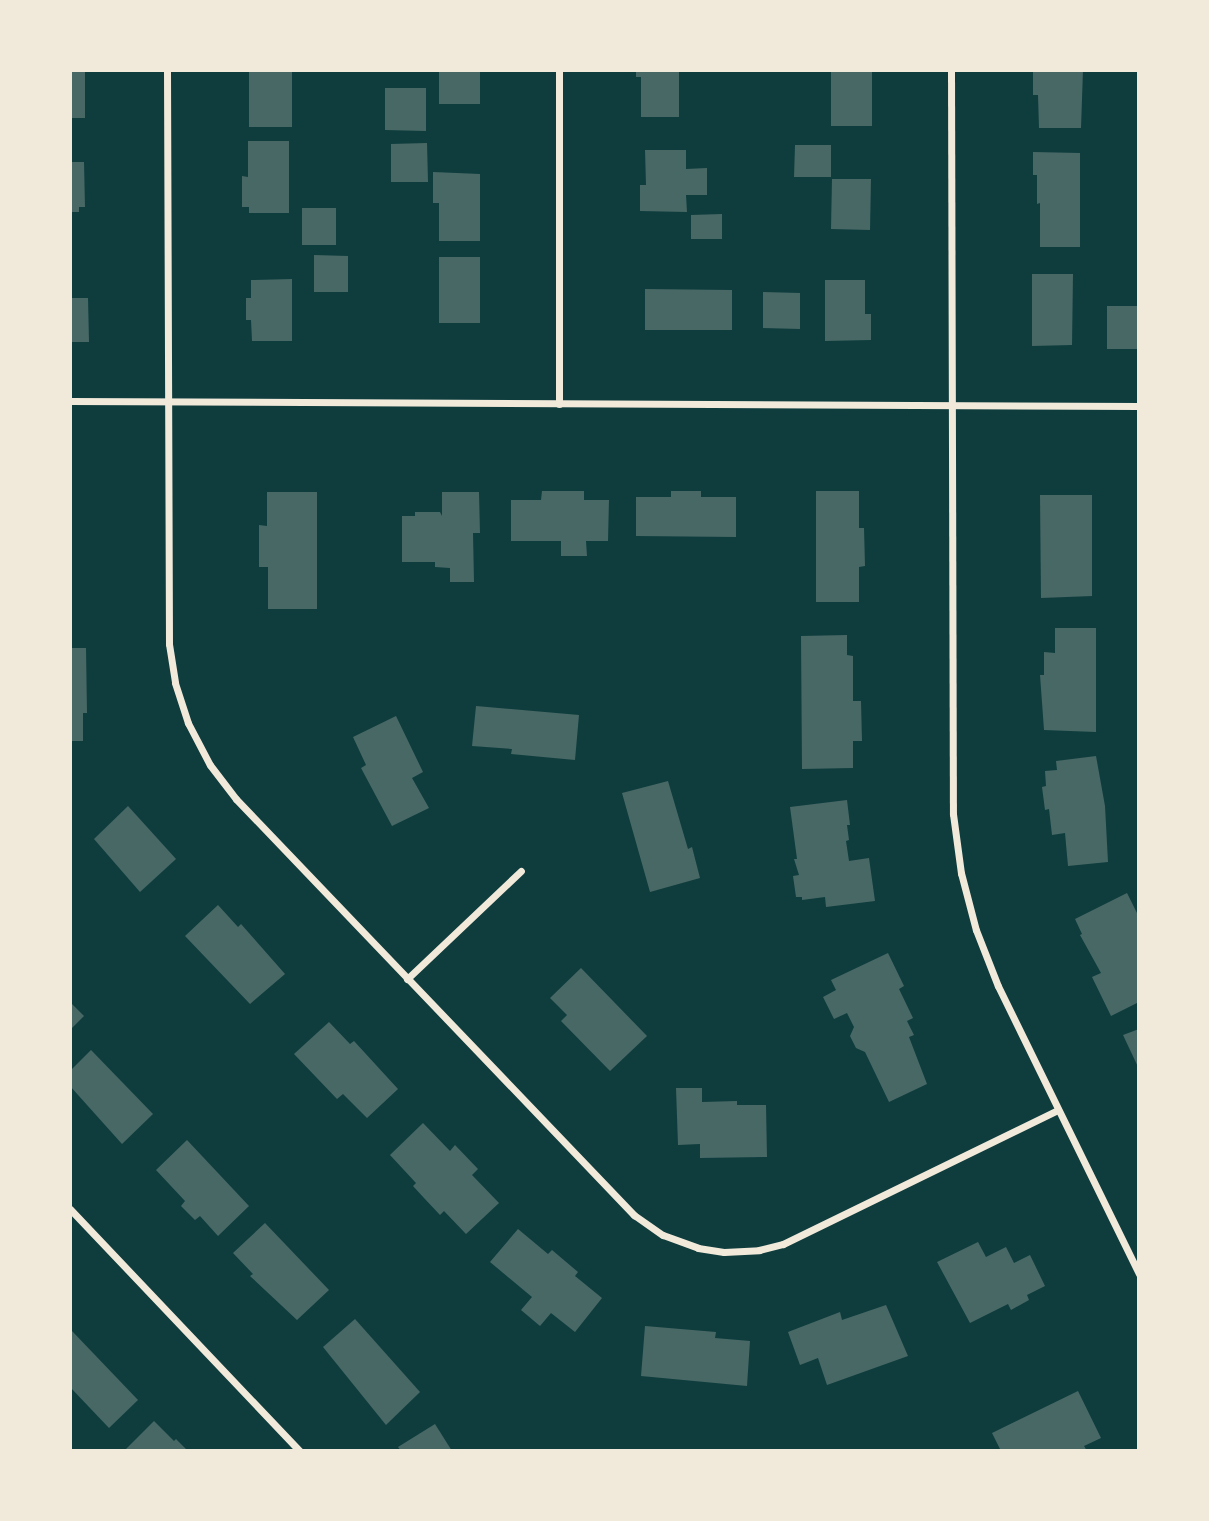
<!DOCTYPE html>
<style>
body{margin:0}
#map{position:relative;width:1209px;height:1521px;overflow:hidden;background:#0f3d3e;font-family:Roboto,sans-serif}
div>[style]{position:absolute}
.building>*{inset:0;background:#486865}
.minor>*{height:7px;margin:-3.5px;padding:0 3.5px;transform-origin:3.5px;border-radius:3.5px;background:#f1e9da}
span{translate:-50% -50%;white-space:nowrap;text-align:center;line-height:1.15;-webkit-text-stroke:7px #f1e9da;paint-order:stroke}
.frame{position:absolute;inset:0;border:72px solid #f1e9da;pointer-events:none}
</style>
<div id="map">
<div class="building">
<i style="clip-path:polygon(249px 70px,292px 70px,292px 127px,249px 127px)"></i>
<i style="clip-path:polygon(439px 70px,480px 70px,480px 104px,439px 104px)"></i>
<i style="clip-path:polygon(636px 70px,679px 70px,679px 117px,641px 117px,641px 77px,636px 77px)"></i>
<i style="clip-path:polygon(831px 70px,872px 70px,872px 126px,831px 126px)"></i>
<i style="clip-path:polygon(1033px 70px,1083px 70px,1081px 128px,1039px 128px,1038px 95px,1033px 95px)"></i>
<i style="clip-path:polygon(70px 72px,85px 72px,85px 118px,70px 118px)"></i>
<i style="clip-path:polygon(385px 88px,426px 88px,426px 131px,385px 130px)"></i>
<i style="clip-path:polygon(248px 141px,289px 141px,289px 213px,249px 213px,249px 207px,242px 207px,242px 176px,248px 177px)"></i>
<i style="clip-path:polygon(427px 143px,428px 182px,391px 182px,391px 144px)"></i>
<i style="clip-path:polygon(795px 145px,831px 145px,831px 177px,794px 177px)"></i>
<i style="clip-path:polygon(645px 150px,686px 150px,686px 169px,707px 168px,707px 195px,686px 195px,687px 212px,640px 211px,640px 185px,646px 185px)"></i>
<i style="clip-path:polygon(1033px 152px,1080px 153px,1080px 247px,1040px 247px,1040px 203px,1037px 204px,1037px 175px,1033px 175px)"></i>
<i style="clip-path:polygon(70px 162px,84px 162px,85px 207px,79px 207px,79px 212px,71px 212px,70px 207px)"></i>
<i style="clip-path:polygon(433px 172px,480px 174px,480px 241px,439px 241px,439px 203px,433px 203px)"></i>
<i style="clip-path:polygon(832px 179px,871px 179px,870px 230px,831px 229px)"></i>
<i style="clip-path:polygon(302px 208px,336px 208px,336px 245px,302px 245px)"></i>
<i style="clip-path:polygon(722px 214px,722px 239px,691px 239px,691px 215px)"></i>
<i style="clip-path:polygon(314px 255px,348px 256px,348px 292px,314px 292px)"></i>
<i style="clip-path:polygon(439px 257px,480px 257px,480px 323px,439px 323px)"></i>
<i style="clip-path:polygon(1032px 274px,1073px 274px,1072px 345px,1032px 346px)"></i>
<i style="clip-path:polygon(292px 279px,292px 341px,252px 341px,251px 320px,246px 320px,246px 298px,251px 298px,251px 280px)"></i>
<i style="clip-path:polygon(825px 280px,865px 280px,865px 314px,871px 314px,871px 340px,825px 341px)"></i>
<i style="clip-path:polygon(645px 289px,732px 290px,732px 330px,645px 330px)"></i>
<i style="clip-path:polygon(763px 292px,800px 293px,800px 329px,763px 328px)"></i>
<i style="clip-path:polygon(70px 298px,88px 298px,89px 342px,70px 342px)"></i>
<i style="clip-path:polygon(1107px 306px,1139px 306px,1139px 349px,1107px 349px)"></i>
<i style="clip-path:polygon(542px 491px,584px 491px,584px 500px,609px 500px,608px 541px,586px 541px,587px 556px,561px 556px,561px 541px,511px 541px,511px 500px,541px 500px)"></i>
<i style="clip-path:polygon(671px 491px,701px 491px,701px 497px,736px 497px,736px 537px,636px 536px,636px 497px,671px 497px)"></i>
<i style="clip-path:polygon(816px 491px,859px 491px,859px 528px,864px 528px,865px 566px,859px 567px,859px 602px,816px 602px)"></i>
<i style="clip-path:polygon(267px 492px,317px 492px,317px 609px,268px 609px,268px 567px,259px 567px,259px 525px,267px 526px)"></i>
<i style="clip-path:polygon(442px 492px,479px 492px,480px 533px,473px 533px,474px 582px,450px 582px,450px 568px,435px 567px,435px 562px,402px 562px,402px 516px,415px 516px,415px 512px,440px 512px,442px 516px)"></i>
<i style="clip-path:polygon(1040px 495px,1092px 495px,1092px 596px,1041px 598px)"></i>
<i style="clip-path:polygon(1055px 628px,1096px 628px,1096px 732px,1044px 730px,1040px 675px,1044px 675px,1044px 652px,1055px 653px)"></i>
<i style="clip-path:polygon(847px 635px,847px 655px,853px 656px,853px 701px,861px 701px,862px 741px,853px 741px,853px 768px,802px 769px,801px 636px)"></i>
<i style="clip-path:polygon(70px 648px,86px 648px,87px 713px,83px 713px,83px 741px,70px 741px)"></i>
<i style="clip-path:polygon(476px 706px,579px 715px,575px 760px,511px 754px,512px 749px,472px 746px)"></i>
<i style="clip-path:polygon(396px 716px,423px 772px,412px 778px,429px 808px,392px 826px,361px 768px,366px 765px,353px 737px)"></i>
<i style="clip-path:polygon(1096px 756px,1105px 806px,1108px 862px,1068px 866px,1065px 833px,1052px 835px,1049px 809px,1045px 810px,1042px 787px,1046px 786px,1045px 771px,1057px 770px,1056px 761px)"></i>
<i style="clip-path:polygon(668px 781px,688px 849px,692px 847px,700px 878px,650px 892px,622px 793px)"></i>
<i style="clip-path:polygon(847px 800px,850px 825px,847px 825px,849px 840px,846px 841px,849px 861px,869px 858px,875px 901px,826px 907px,825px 897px,802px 900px,802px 897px,796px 897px,793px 876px,799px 875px,794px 859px,797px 859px,790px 807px)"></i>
<i style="clip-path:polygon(128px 806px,176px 859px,140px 892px,94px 839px)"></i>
<i style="clip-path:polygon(1127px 893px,1139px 917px,1139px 1002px,1111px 1016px,1092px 977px,1101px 973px,1080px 935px,1082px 934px,1075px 919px)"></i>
<i style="clip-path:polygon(218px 905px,238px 927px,241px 924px,285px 974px,250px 1004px,185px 936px)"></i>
<i style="clip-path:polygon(888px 953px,904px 986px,899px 989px,913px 1018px,907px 1021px,914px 1035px,909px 1037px,927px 1084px,889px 1102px,865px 1052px,856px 1048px,850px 1036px,854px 1027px,847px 1013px,834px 1019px,823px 997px,836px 990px,831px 980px)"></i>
<i style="clip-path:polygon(581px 968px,647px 1036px,610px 1071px,561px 1021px,567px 1015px,550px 998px)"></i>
<i style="clip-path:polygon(70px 1002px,84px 1016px,70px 1030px)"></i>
<i style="clip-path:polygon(329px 1022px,350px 1044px,354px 1041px,398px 1089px,367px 1118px,343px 1094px,337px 1099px,294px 1054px)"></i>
<i style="clip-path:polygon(1139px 1029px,1139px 1069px,1123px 1035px)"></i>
<i style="clip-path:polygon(91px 1050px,153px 1114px,122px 1144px,70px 1086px,70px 1071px)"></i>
<i style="clip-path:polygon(676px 1088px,702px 1088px,702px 1102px,737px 1101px,737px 1105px,766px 1105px,767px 1157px,700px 1158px,700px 1144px,678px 1145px)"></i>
<i style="clip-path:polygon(423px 1123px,450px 1151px,455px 1145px,478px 1169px,472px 1175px,499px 1203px,466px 1234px,444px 1211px,440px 1215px,424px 1198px,413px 1186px,416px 1183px,390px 1155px)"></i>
<i style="clip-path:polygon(187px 1140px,249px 1206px,218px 1236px,200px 1216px,195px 1220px,181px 1206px,185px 1201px,156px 1170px)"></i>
<i style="clip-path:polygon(265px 1223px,329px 1290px,297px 1320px,250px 1276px,253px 1274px,233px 1253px)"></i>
<i style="clip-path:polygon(518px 1229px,548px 1254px,552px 1250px,578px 1272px,575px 1276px,602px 1298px,575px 1332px,551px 1313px,540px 1326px,521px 1310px,532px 1297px,490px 1262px)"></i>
<i style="clip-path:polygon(978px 1242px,986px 1257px,1006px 1247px,1014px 1263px,1030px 1255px,1045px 1286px,1027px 1295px,1029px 1300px,1011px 1310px,1008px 1304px,970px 1323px,937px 1262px)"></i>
<i style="clip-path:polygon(886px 1305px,908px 1356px,827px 1385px,818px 1358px,800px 1365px,788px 1332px,840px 1312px,842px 1320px)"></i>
<i style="clip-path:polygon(355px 1319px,420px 1392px,386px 1425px,323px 1347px)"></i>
<i style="clip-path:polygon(645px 1326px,716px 1332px,715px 1338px,750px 1341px,747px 1386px,641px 1376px)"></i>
<i style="clip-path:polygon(72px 1331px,138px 1400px,109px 1428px,70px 1387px)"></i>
<i style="clip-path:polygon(1078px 1391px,1101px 1438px,1084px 1446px,1087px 1451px,1001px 1451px,992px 1433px)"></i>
<i style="clip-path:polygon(154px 1421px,174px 1441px,176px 1439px,188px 1451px,124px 1451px)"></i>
<i style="clip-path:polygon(435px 1424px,452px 1451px,401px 1451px,398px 1447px)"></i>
</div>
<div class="minor">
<i style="left:167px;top:70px;width:574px;rotate:89.8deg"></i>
<i style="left:169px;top:644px;width:39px;rotate:81deg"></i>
<i style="left:175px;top:683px;width:42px;rotate:72deg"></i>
<i style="left:188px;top:723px;width:47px;rotate:62.4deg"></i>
<i style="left:210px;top:765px;width:43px;rotate:52.6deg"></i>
<i style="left:236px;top:799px;width:576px;rotate:46.27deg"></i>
<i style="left:634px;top:1215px;width:35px;rotate:35deg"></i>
<i style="left:663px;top:1235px;width:37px;rotate:20deg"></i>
<i style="left:698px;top:1248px;width:26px;rotate:9deg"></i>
<i style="left:724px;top:1252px;width:35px;rotate:-3deg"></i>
<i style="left:759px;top:1250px;width:25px;rotate:-14deg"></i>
<i style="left:783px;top:1244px;width:306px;rotate:-26deg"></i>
<i style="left:559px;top:70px;width:334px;rotate:90deg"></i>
<i style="left:951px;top:70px;width:744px;rotate:89.85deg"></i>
<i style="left:953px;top:814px;width:60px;rotate:82.3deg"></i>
<i style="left:961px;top:873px;width:59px;rotate:75.3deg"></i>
<i style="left:976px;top:930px;width:60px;rotate:68.6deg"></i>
<i style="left:998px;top:986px;width:321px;rotate:63.9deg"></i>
<i style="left:70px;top:401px;width:1069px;rotate:0.27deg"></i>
<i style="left:407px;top:979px;width:157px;rotate:-43.5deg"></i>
<i style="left:70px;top:1209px;width:334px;rotate:46.5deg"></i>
</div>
<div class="frame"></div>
</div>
